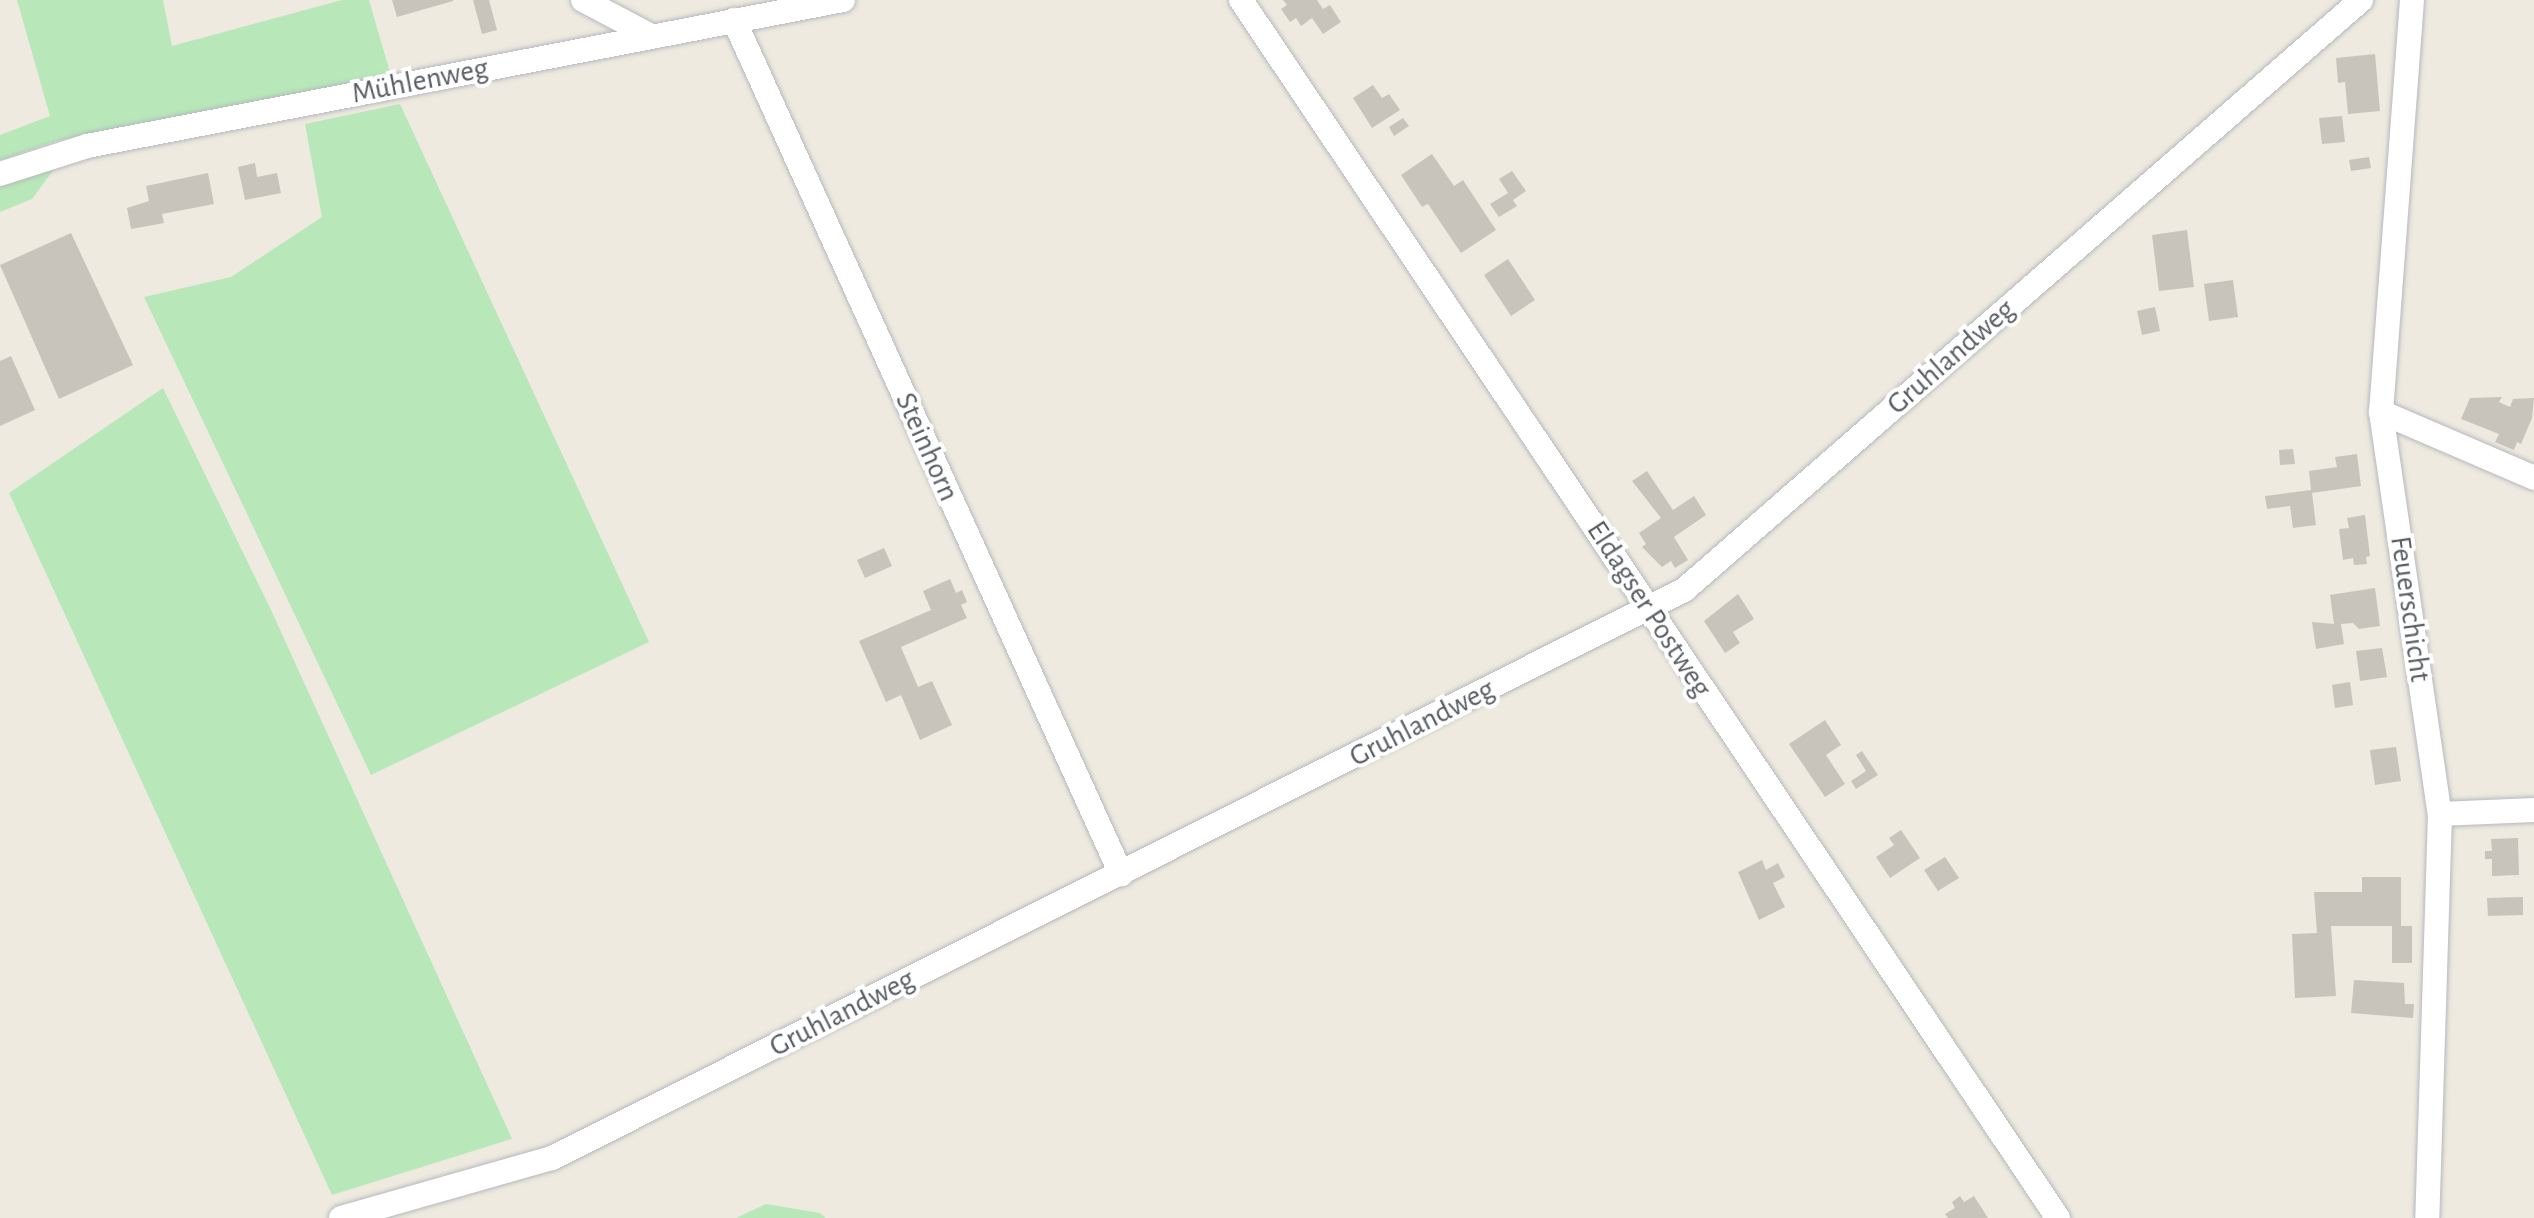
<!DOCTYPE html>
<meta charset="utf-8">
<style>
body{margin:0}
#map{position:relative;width:2534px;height:1218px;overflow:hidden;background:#eeeadf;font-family:"Alegreya Sans",sans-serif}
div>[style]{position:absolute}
.green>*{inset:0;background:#b8e8b9}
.building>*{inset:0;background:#c8c4bc}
.roads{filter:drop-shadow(0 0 2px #b5b8be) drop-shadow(0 0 2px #b5b8be)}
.minor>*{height:24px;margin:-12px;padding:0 12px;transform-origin:12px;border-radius:12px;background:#fff}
span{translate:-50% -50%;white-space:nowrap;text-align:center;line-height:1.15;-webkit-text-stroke:8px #fff;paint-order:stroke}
.street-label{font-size:30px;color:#585d62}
</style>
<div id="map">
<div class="green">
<i style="clip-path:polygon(17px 0,163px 0,172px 46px,342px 0,369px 0,391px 76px,56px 141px,0 160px,0 135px,50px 116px)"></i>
<i style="clip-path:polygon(400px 104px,649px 642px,371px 775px,144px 297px,231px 277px,322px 217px,305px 124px)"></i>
<i style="clip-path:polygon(60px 161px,32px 199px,0 212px,0 180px)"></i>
<i style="clip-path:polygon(163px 388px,271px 610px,512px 1139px,332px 1195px,9px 493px)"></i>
<i style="clip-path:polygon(766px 1204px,820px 1213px,826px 1218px,736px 1218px)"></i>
</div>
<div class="building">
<i style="clip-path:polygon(392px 0,453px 0,453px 1px,397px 17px)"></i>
<i style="clip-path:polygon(473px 0,489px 0,497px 30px,482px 34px)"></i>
<i style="clip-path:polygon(1283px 0,1317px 0,1323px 9px,1330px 5px,1341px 22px,1323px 34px,1312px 18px,1301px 26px,1296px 18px,1290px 22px,1281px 9px,1287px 5px)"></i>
<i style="clip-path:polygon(2375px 54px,2380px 111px,2348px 114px,2345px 82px,2338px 83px,2336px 58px)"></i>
<i style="clip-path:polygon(1373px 85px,1382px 98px,1389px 94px,1400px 110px,1372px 128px,1353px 98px)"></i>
<i style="clip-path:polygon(2342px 116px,2345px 142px,2322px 144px,2319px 118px)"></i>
<i style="clip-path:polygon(1403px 118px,1409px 126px,1394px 136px,1389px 127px)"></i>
<i style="clip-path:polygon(1432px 154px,1454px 186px,1463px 180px,1496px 230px,1461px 253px,1428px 204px,1422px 207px,1401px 175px)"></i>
<i style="clip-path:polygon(2369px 157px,2371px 168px,2351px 171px,2349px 160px)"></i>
<i style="clip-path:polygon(255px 163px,257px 177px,277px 173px,281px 193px,245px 200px,238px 167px)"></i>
<i style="clip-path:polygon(1512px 171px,1526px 191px,1513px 200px,1517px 206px,1499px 217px,1490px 204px,1508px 193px,1499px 179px)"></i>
<i style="clip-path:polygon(208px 173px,214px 204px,162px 214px,164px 223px,131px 229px,127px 208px,149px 201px,146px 186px)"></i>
<i style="clip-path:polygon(2187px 230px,2194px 287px,2159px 291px,2152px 235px)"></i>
<i style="clip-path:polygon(71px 233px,133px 365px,59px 399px,0 265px)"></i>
<i style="clip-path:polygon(1508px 259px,1535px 300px,1511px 316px,1484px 275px)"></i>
<i style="clip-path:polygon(2233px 280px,2238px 317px,2209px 321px,2204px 284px)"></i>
<i style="clip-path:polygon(2155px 307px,2160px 331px,2142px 335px,2137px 311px)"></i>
<i style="clip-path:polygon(11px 356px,35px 410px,0 426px,0 361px)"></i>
<i style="clip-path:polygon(2502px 397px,2499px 402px,2510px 407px,2513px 399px,2534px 398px,2532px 418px,2521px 444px,2517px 442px,2514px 450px,2495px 442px,2499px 434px,2461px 419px,2470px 398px)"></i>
<i style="clip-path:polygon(2293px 449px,2295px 464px,2280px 465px,2279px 450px)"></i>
<i style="clip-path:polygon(2357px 454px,2361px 486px,2312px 493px,2316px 525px,2293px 528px,2290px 506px,2267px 509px,2265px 496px,2311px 490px,2309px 471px,2337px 467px,2335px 457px)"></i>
<i style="clip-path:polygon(1647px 471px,1673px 510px,1694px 496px,1706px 515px,1674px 537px,1688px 560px,1675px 568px,1671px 561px,1662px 567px,1642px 547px,1646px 544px,1639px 533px,1661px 518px,1632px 481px)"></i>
<i style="clip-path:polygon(2365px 515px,2370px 556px,2366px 557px,2367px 564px,2354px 565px,2353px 558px,2343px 560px,2339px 529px,2349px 528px,2347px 518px)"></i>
<i style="clip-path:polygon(884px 548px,892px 566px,865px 578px,857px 560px)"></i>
<i style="clip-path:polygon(950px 579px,956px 593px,962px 590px,967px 602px,961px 605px,967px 618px,901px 647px,918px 687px,932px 681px,952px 725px,920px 740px,901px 695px,886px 702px,859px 641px,931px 610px,923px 591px)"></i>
<i style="clip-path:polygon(2375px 588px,2380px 626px,2359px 629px,2353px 623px,2341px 624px,2344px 644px,2316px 649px,2312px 622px,2334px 624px,2330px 595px)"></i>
<i style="clip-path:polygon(1738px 594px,1754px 619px,1733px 632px,1740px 643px,1725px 653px,1704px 621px)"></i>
<i style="clip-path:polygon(2382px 648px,2387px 677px,2360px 681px,2356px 651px)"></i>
<i style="clip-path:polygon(2350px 682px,2353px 705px,2335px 708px,2332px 685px)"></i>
<i style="clip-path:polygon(1825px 720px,1841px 745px,1826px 755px,1845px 784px,1825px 797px,1789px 744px)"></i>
<i style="clip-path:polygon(2396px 747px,2401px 781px,2375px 785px,2370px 750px)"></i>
<i style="clip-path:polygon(1862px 751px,1878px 775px,1856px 789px,1851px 781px,1866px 771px,1856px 755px)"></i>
<i style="clip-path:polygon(1901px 830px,1920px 858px,1890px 878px,1876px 857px,1894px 845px,1889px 838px)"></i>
<i style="clip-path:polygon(2518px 838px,2519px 875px,2492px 876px,2492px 859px,2485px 859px,2485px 851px,2492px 851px,2491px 839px)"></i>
<i style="clip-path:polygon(1945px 857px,1959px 878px,1938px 891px,1924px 870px)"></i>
<i style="clip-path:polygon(1762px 860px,1766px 870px,1778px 863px,1785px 877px,1773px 883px,1785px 907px,1759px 920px,1738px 872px)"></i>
<i style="clip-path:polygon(2362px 877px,2401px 877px,2401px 926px,2412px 926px,2412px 963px,2392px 963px,2392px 926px,2331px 926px,2336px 996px,2295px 998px,2292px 934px,2317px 933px,2314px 892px,2362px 892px)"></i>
<i style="clip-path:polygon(2523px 897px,2523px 915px,2488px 916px,2487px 898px)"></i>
<i style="clip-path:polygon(2354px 980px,2404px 983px,2405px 1004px,2414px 1004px,2413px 1018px,2351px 1013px)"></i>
<i style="clip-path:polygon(1960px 1196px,1964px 1202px,1974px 1196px,1988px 1218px,1948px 1218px,1945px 1214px,1955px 1208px,1952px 1202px)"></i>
</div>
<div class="roads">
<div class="minor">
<i style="left:583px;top:0;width:77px;rotate:27.9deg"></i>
<i style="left:1241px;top:0;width:1467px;rotate:56.15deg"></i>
<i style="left:2412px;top:0;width:413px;rotate:94.3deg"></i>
<i style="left:2381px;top:412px;width:406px;rotate:81.7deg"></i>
<i style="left:2440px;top:814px;width:404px;rotate:91.8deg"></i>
<i style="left:734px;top:20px;width:938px;rotate:65.62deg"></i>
<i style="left:0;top:174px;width:91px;rotate:-17.8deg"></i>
<i style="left:87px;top:146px;width:770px;rotate:-10.93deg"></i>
<i style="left:2381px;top:412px;width:167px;rotate:23.3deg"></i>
<i style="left:2440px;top:814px;width:94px;rotate:-2.4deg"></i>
<i style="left:341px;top:1218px;width:219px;rotate:-15.9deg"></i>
<i style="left:552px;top:1158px;width:1267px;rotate:-26.65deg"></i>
<i style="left:1684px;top:590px;width:898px;rotate:-41.07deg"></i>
</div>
</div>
<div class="street-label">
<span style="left:420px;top:81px;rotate:-11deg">Mühlenweg</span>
<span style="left:1951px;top:357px;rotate:-41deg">Gruhlandweg</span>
<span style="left:927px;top:447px;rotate:66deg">Steinhorn</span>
<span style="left:1649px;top:609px;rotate:57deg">Eldagser Postweg</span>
<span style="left:2410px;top:609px;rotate:82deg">Feuerschicht</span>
<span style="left:1422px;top:723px;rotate:-27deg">Gruhlandweg</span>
<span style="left:842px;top:1013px;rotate:-27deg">Gruhlandweg</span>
</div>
</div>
